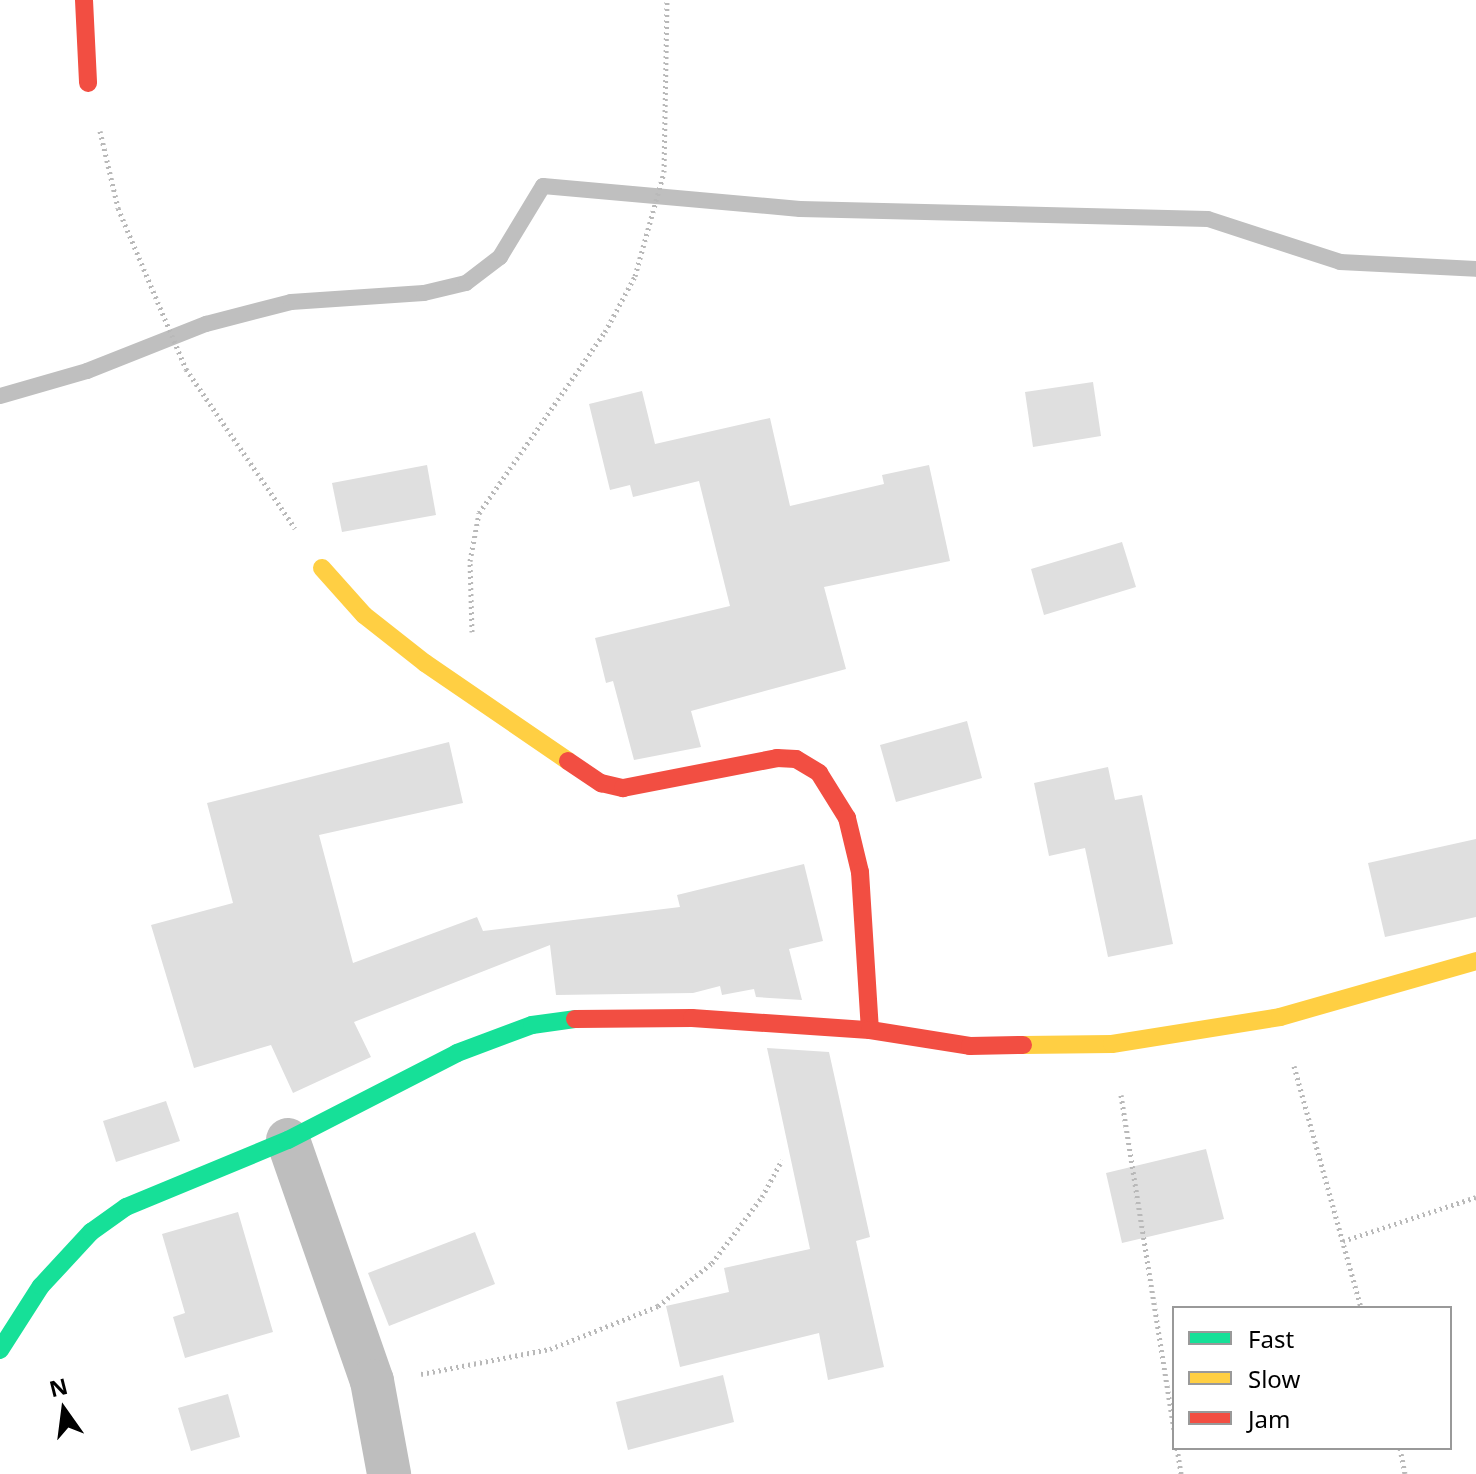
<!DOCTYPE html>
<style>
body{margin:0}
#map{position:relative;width:1476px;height:1474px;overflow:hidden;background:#fff;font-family:"Noto Sans",sans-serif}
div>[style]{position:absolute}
.stream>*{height:16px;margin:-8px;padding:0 8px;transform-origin:8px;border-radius:8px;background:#bfbfbf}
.building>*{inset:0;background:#dfdfdf}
.path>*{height:5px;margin-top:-2.5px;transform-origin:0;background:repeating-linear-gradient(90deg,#b9b9b9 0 2px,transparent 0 6px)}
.street>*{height:44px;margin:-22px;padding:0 22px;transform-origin:22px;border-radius:22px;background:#bebebe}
.fast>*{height:18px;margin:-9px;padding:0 9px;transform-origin:9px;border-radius:9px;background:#16e098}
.slow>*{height:18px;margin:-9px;padding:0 9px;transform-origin:9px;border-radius:9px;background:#ffcf43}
.jam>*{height:18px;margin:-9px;padding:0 9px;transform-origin:9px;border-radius:9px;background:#f24e42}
span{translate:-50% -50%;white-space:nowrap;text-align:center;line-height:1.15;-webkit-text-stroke:7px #fff;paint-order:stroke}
.legend{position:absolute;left:1172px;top:1306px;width:280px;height:144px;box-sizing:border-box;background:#fff;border:2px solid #999;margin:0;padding:10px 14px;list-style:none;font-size:24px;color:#000}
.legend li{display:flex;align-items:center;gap:16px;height:40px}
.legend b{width:40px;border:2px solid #999}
.north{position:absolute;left:24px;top:1370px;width:80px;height:80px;-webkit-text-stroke:6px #fff;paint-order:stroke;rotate:346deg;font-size:22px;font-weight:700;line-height:32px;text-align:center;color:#000}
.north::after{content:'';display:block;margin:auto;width:28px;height:36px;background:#000;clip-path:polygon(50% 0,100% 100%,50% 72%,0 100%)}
</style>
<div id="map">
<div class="stream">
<i style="left:0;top:396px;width:91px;rotate:-16deg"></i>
<i style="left:87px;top:371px;width:128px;rotate:-21.6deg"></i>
<i style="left:206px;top:324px;width:88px;rotate:-14.5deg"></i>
<i style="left:291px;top:302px;width:133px;rotate:-3.9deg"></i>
<i style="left:424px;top:293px;width:43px;rotate:-13.4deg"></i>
<i style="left:466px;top:283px;width:43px;rotate:-37.4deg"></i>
<i style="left:500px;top:257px;width:83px;rotate:-58.8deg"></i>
<i style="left:543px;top:186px;width:258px;rotate:5.1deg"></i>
<i style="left:800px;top:209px;width:408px;rotate:1.4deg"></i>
<i style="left:1208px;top:219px;width:139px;rotate:18deg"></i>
<i style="left:1340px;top:262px;width:136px;rotate:2.9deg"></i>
</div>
<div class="building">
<i style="clip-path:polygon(1093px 382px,1101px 436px,1033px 447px,1025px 392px)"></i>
<i style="clip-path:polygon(642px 391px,655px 444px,770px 418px,790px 506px,884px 484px,882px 475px,929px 465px,950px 561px,824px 587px,846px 669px,691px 711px,701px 747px,634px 760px,613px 681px,606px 683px,595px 638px,730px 606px,699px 481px,633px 497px,630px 485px,610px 490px,589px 404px)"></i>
<i style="clip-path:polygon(427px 465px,436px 515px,342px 532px,332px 483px)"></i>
<i style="clip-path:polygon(1122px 542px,1136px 587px,1044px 615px,1031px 569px)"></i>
<i style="clip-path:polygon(967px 721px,982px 778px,896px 802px,880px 745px)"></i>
<i style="clip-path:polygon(449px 742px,463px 803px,319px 835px,353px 963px,477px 917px,483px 931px,680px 907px,677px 895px,804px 864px,823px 941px,789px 949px,802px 1000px,756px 997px,754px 989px,722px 995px,720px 986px,693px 993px,556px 995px,550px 945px,354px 1022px,371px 1057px,293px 1093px,271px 1045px,194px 1068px,151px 925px,233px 903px,207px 803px)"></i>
<i style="clip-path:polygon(1108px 767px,1115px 800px,1142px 795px,1173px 944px,1108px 957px,1085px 848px,1049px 856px,1034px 783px)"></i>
<i style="clip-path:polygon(1476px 839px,1476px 917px,1385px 937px,1368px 863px)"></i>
<i style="clip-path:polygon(767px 1048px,829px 1052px,870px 1237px,856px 1241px,884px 1367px,828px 1380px,819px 1333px,680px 1367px,666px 1306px,729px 1292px,724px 1268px,810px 1249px)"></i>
<i style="clip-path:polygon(166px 1101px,180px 1141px,116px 1162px,103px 1121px)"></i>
<i style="clip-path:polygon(1206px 1149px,1224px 1219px,1122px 1243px,1106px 1173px)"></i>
<i style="clip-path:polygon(238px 1212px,273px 1332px,185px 1358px,173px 1317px,185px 1313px,162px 1234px)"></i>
<i style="clip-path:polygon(475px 1232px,495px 1284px,389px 1326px,368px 1273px)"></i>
<i style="clip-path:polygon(723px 1375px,734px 1422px,628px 1450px,616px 1402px)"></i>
<i style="clip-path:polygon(228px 1394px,240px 1437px,191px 1451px,178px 1408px)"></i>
</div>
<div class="path">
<i style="left:100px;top:131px;width:79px;rotate:76.8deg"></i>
<i style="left:118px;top:208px;width:175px;rotate:67.1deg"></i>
<i style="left:186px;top:369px;width:193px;rotate:55.6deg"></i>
<i style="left:472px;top:632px;width:71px;rotate:-91.6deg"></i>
<i style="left:470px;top:561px;width:49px;rotate:-79.4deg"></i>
<i style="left:479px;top:513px;width:221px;rotate:-55.2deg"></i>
<i style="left:605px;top:332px;width:64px;rotate:-61.8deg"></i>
<i style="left:635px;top:276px;width:108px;rotate:-74.4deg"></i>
<i style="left:664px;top:172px;width:172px;rotate:-89deg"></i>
<i style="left:1294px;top:1066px;width:251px;rotate:74.5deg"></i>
<i style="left:1121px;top:1095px;width:339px;rotate:81deg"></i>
<i style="left:1343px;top:1241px;width:140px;rotate:-18.3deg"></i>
<i style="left:421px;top:1374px;width:131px;rotate:-11deg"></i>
<i style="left:550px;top:1349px;width:116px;rotate:-21.7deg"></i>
<i style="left:658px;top:1306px;width:69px;rotate:-38.5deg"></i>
<i style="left:712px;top:1263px;width:83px;rotate:-52.9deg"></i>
<i style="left:762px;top:1197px;width:42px;rotate:-61.6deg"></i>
<i style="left:1177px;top:1448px;width:26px;rotate:81deg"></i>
<i style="left:1400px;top:1448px;width:26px;rotate:79deg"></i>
</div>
<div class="street">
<i style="left:288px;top:1140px;width:255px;rotate:70.8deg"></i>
<i style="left:372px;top:1381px;width:95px;rotate:79.6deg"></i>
</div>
<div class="fast">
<i style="left:0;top:1350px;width:76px;rotate:-57.4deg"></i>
<i style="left:41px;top:1286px;width:74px;rotate:-47.2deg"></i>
<i style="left:91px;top:1232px;width:43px;rotate:-35.5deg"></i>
<i style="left:126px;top:1207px;width:175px;rotate:-22.5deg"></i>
<i style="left:288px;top:1140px;width:190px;rotate:-27.2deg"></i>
<i style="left:457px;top:1053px;width:80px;rotate:-20.5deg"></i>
<i style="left:532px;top:1025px;width:43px;rotate:-7.9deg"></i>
</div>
<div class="slow">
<i style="left:322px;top:568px;width:63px;rotate:48.2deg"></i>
<i style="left:364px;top:615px;width:78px;rotate:38.2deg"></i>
<i style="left:425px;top:663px;width:173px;rotate:34.4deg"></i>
<i style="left:1023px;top:1045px;width:89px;rotate:-0.6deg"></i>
<i style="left:1112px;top:1044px;width:170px;rotate:-9.1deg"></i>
<i style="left:1280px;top:1017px;width:204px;rotate:-15.9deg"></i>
</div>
<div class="jam">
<i style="left:84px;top:0;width:83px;rotate:87.2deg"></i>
<i style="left:568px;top:761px;width:40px;rotate:34deg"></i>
<i style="left:601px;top:783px;width:23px;rotate:13deg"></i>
<i style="left:623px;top:788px;width:157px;rotate:-11deg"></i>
<i style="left:777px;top:758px;width:19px;rotate:3deg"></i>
<i style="left:796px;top:759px;width:27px;rotate:31deg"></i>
<i style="left:819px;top:773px;width:53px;rotate:58.1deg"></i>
<i style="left:847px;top:818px;width:56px;rotate:76.5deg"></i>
<i style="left:860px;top:872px;width:158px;rotate:86.4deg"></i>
<i style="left:575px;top:1019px;width:117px;rotate:-0.5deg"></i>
<i style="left:692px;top:1018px;width:178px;rotate:3.9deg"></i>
<i style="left:870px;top:1030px;width:101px;rotate:9.1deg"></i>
<i style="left:970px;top:1046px;width:53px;rotate:-1.1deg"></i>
</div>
<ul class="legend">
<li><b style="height:10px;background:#16e098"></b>Fast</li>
<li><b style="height:10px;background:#ffcf43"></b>Slow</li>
<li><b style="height:10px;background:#f24e42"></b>Jam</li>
</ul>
<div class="north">N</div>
</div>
